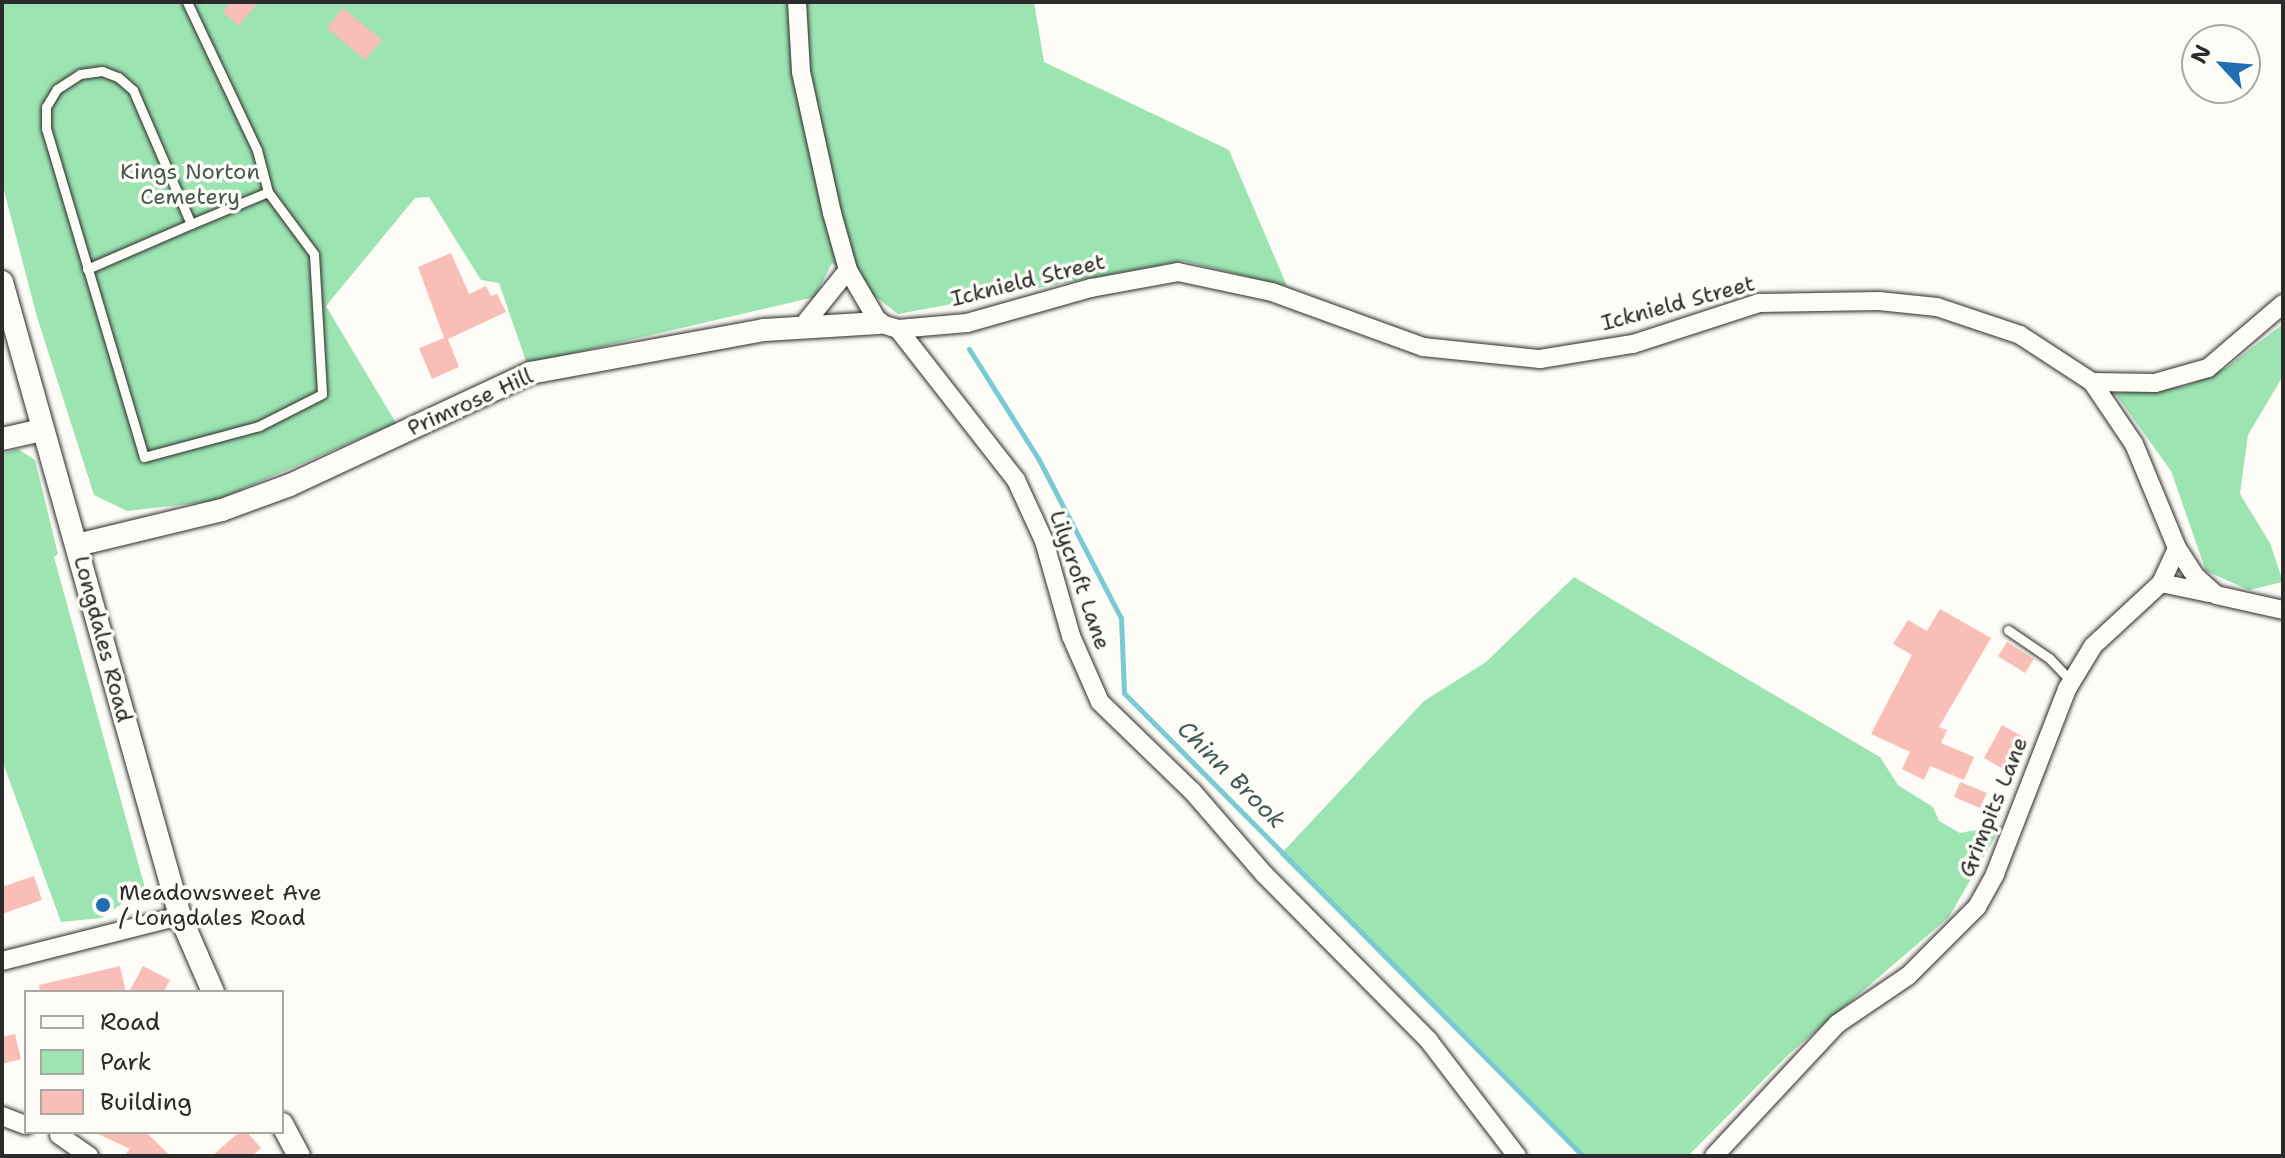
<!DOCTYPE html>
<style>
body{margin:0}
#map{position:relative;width:2285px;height:1158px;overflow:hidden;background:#fdfcf7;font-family:"Shantell Sans",sans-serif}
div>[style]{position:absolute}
.green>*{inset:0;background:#9ce4b2}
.stream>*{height:5px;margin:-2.5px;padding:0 2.5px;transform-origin:2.5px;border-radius:2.5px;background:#79cad2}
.building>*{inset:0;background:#fabeb9}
.roads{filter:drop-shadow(0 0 2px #2b2b2b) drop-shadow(0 0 2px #2b2b2b)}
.service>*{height:9px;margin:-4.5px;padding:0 4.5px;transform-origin:4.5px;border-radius:4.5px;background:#fdfcf7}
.minor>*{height:18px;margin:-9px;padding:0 9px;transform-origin:9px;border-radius:9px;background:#fdfcf7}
.tertiary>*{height:22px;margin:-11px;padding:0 11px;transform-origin:11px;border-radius:11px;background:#fdfcf7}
.dots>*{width:22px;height:22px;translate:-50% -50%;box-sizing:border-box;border:4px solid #fdfcf7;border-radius:50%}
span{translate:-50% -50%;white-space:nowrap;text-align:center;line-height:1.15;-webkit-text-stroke:7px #fdfcf7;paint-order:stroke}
.park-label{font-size:22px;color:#47594d}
.street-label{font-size:22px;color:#2b2b2b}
.poi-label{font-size:22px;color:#2b2b2b}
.left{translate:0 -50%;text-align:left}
.water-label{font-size:24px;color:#425b5d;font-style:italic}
.frame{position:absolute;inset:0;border:4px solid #2b2b2b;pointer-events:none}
.legend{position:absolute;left:24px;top:990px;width:260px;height:144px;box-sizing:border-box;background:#fdfcf7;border:2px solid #a9a8a5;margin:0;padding:10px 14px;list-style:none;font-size:24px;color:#2b2b2b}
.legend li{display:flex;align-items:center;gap:16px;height:40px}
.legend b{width:40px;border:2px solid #a9a8a5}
.north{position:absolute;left:2181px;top:24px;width:80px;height:80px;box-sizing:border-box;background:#fdfcf7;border:2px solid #a9a8a5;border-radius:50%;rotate:296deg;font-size:22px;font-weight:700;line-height:32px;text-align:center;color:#2b2b2b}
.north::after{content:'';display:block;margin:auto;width:28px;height:36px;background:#1f6fb2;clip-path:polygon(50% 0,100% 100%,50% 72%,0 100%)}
</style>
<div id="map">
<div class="green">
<i style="clip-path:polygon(3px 2px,1034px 2px,1044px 62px,1229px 150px,1287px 286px,1183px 261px,898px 314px,832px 263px,815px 297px,527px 364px,499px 283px,481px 280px,429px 197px,415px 198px,326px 306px,396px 423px,215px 501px,127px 511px,94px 495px,37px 317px,2px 183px)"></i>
<i style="clip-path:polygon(2283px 324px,2283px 376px,2248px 435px,2240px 494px,2270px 543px,2283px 582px,2249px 590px,2206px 571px,2171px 471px,2115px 393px,2186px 386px,2226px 368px)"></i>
<i style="clip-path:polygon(18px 449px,35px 460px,58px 554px,54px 557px,145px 888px,101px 918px,61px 922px,2px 760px,2px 454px)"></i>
<i style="clip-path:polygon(1574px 577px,1880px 757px,1898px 785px,1933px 807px,1939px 821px,1960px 833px,2002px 825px,1949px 917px,1789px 1054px,1688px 1156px,1583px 1156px,1280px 855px,1424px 701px,1486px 662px)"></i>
</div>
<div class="stream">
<i style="left:969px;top:349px;width:129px;rotate:57.7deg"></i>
<i style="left:1038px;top:458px;width:180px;rotate:62.6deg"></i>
<i style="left:1121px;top:618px;width:75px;rotate:87.7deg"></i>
<i style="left:1124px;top:693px;width:652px;rotate:45.25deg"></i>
</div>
<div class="building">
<i style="clip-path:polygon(231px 2px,258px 2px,239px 26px,223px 12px)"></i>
<i style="clip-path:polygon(343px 8px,382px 40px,365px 60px,327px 28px)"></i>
<i style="clip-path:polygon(451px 253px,469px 294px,486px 286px,491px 296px,497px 294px,506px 312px,448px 339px,459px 367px,432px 379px,419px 348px,444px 338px,418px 267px)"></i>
<i style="clip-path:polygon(1940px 609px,1991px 638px,1939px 727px,1947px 730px,1941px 743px,1974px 757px,1964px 780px,1930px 766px,1924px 780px,1902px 769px,1910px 752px,1871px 734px,1912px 655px,1893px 644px,1908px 620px,1927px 631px)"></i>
<i style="clip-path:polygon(2007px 642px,2034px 659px,2025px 673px,1998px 656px)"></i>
<i style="clip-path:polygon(2002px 725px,2029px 740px,2010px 773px,1984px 758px)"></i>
<i style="clip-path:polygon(1960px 782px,1987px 793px,1980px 808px,1954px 797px)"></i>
<i style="clip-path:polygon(34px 876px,42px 900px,2px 914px,2px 887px)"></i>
<i style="clip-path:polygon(120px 966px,126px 992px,40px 992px,39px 985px)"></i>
<i style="clip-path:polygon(143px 966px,170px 980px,164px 992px,129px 992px)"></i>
<i style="clip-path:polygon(15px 1034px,21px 1059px,2px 1064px,2px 1037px)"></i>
<i style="clip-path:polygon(94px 1132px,146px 1132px,170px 1156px,124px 1156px,130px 1149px)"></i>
<i style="clip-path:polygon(239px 1132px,247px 1132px,261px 1148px,252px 1156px,212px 1156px)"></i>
</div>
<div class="roads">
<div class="service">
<i style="left:187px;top:2px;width:164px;rotate:64.7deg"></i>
<i style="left:257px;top:150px;width:43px;rotate:75.3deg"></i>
<i style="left:268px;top:192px;width:77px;rotate:53.4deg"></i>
<i style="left:314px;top:254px;width:140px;rotate:86.7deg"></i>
<i style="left:322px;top:394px;width:71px;rotate:153.1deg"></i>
<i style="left:259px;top:426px;width:119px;rotate:164.9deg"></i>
<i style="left:144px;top:457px;width:342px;rotate:-106.6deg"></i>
<i style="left:46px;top:129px;width:22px;rotate:-90deg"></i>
<i style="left:46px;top:107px;width:21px;rotate:-59deg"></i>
<i style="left:57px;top:89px;width:27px;rotate:-33deg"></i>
<i style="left:80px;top:74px;width:22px;rotate:-8deg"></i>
<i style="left:102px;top:71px;width:17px;rotate:21deg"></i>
<i style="left:118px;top:77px;width:20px;rotate:41deg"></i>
<i style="left:133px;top:90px;width:146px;rotate:66.6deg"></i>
<i style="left:191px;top:224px;width:83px;rotate:-22.6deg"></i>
<i style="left:87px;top:269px;width:113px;rotate:-23.4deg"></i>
<i style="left:2008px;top:630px;width:50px;rotate:34.3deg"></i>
<i style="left:2049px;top:658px;width:32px;rotate:46deg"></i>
</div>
<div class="minor">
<i style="left:797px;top:2px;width:70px;rotate:86.7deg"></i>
<i style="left:801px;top:72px;width:144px;rotate:77.6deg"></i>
<i style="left:832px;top:213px;width:59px;rotate:74.3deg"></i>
<i style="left:848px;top:270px;width:61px;rotate:59.7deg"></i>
<i style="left:879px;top:323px;width:20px;rotate:18deg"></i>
<i style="left:898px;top:329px;width:69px;rotate:-5deg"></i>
<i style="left:967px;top:323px;width:129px;rotate:-15.8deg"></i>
<i style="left:1091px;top:288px;width:88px;rotate:-10.4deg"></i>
<i style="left:1178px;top:272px;width:96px;rotate:12deg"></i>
<i style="left:1272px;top:292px;width:161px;rotate:20deg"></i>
<i style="left:1423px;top:347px;width:118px;rotate:5.9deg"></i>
<i style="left:1540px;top:359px;width:94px;rotate:-9.2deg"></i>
<i style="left:1633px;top:344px;width:133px;rotate:-18deg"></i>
<i style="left:1759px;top:303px;width:120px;rotate:-1deg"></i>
<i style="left:1879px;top:301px;width:58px;rotate:5.9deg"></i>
<i style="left:1937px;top:307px;width:88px;rotate:18.6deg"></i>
<i style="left:2020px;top:335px;width:86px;rotate:33.1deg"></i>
<i style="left:2092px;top:382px;width:75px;rotate:55.9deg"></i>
<i style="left:2134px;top:444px;width:113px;rotate:67.5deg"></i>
<i style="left:2177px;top:548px;width:33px;rotate:57deg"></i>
<i style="left:2195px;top:576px;width:28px;rotate:42deg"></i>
<i style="left:2216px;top:595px;width:69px;rotate:12.6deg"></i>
<i style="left:802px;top:327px;width:73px;rotate:-51.1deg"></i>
<i style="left:898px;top:329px;width:192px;rotate:52deg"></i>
<i style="left:1016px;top:480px;width:67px;rotate:65.3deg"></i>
<i style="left:1044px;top:541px;width:99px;rotate:74.1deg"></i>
<i style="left:1071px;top:636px;width:72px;rotate:66.3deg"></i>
<i style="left:1100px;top:702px;width:128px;rotate:44.1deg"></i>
<i style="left:1192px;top:791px;width:110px;rotate:49.1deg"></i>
<i style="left:1264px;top:874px;width:235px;rotate:45.3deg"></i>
<i style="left:1429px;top:1041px;width:145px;rotate:52.6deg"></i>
<i style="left:2092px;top:382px;width:63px;rotate:0.9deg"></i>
<i style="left:2155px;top:383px;width:55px;rotate:-15.8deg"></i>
<i style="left:2208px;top:368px;width:99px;rotate:-40.5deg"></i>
<i style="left:2161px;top:583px;width:49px;rotate:11.8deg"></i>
<i style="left:2px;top:961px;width:184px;rotate:-14.2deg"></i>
<i style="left:2px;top:1116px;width:26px;rotate:21deg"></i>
<i style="left:59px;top:1135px;width:37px;rotate:35deg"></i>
<i style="left:1714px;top:1156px;width:180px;rotate:-47deg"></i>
<i style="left:1837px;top:1024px;width:86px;rotate:-34.1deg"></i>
<i style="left:1908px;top:976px;width:98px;rotate:-45deg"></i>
<i style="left:1977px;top:907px;width:38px;rotate:-61deg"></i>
<i style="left:1995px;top:874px;width:199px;rotate:-68.7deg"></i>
<i style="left:2067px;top:689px;width:50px;rotate:-58.8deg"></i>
<i style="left:2093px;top:646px;width:93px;rotate:-42.8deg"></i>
<i style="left:2161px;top:583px;width:38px;rotate:-65deg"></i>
</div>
<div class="tertiary">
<i style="left:2px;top:282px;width:659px;rotate:74.32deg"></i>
<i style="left:180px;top:916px;width:83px;rotate:66.5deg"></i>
<i style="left:2px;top:439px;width:41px;rotate:-12.7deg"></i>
<i style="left:77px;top:545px;width:149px;rotate:-13.6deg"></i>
<i style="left:222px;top:510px;width:72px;rotate:-20.2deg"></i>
<i style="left:290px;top:485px;width:265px;rotate:-25deg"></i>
<i style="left:530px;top:373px;width:238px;rotate:-10.4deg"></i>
<i style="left:764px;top:330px;width:115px;rotate:-3.5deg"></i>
<i style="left:282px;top:1124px;width:36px;rotate:62deg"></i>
</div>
</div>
<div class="dots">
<i style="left:103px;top:905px;background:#1f6fb2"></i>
</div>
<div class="park-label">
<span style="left:190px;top:184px">Kings Norton<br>Cemetery</span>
</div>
<div class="street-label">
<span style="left:1028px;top:280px;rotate:-14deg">Icknield Street</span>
<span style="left:1678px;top:303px;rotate:-15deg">Icknield Street</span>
<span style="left:470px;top:402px;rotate:-24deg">Primrose Hill</span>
<span style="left:1080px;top:580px;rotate:71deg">Lilycroft Lane</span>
<span style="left:103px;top:639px;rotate:75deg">Longdales Road</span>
<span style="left:1993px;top:807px;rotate:-68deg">Grimpits Lane</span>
</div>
<div class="poi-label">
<span class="left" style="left:119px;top:905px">Meadowsweet Ave<br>/ Longdales Road</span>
</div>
<div class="water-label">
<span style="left:1231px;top:775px;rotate:45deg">Chinn Brook</span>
</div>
<div class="frame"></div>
<ul class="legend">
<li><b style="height:10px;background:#fdfcf7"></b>Road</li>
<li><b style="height:22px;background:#9ce4b2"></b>Park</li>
<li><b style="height:22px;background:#fabeb9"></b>Building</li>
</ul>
<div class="north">N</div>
</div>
